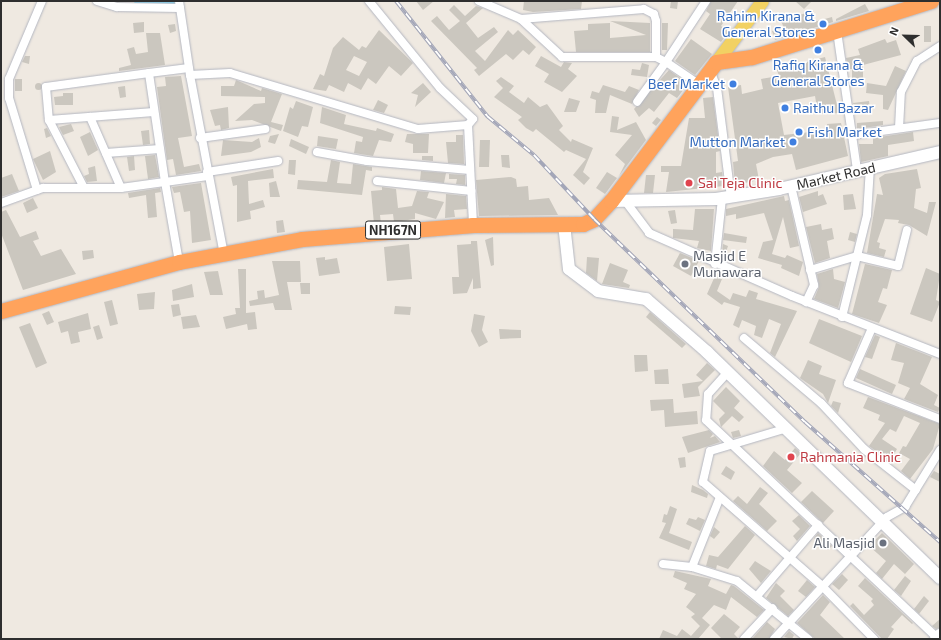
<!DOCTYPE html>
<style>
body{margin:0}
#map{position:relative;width:941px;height:640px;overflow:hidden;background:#efe9e1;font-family:"Exo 2",sans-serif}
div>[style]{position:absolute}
.stream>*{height:2.5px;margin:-1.25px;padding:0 1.25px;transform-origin:1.25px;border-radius:1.25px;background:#75cff0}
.building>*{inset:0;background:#cbc7bf}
.round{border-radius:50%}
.roads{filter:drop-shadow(0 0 1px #b4b7c1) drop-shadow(0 0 1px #b4b7c1)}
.street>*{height:8px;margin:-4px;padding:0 4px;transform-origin:4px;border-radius:4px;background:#fff}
.secondary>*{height:12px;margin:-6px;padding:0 6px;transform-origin:6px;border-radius:6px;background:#fff}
.primary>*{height:13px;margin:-6.5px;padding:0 6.5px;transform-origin:6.5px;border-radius:6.5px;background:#f2d163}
.highway>*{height:15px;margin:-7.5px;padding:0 7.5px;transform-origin:7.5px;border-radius:7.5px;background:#ffa35c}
.rail>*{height:4px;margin-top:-2px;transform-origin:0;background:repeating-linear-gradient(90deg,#fff 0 8px,#a3a6b8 0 16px);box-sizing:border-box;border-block:1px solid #a3a6b8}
.dots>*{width:11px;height:11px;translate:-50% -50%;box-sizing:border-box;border:2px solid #fff;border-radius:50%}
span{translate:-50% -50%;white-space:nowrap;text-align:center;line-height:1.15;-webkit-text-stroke:3px #fff;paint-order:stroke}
.shield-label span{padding:1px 3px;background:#fff;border:1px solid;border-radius:3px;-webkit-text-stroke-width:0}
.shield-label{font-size:13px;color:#2e2e2e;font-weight:700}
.shop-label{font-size:14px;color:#366cbe}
.right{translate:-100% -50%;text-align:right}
.left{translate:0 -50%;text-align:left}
.street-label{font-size:14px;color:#2e2e2e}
.health-label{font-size:14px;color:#be3a42}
.worship-label{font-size:14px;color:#5b616d}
.frame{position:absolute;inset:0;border:2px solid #2e2e2e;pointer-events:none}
.north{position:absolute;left:885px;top:16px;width:40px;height:40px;-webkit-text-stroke:3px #fff;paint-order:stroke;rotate:293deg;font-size:11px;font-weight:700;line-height:16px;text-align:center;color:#2e2e2e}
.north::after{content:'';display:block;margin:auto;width:14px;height:18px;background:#2e2e2e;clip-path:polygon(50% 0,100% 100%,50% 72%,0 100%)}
</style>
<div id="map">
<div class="stream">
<i style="left:135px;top:1px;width:43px;rotate:1.3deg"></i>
</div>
<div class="building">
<i style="clip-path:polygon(416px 1px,434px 1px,423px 10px)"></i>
<i style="clip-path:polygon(524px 1px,582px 1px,581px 9px,533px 12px,523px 10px)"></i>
<i style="clip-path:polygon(671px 1px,678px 1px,677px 9px,670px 8px)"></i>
<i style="clip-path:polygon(711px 1px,738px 1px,721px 26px,729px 31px,721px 42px,700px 29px,710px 14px,706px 11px)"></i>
<i style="clip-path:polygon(795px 1px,812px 1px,804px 9px)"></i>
<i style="clip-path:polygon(865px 4px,869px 11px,836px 21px,836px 19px)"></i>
<i style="clip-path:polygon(454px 5px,465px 16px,476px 6px,483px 8px,466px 23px,478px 38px,494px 27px,498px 32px,475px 51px,485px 61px,508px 30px,513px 35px,518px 30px,536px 47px,529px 55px,523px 50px,513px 60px,506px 54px,479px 76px,474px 70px,477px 68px,431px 21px,437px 16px,449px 30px,460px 21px,449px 10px)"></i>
<i style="clip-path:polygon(806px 13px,810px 23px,832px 17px,833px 22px,775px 40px,772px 31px,784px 28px,781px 21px)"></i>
<i style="clip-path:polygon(610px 21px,650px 23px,650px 52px,576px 52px,574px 31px,588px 30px,588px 24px,610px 23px,610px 38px,646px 35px)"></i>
<i style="clip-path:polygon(144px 22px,144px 32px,134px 33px,133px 23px)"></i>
<i style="clip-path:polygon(662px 23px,668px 23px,667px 50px,662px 50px)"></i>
<i style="clip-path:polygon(175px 24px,176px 31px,170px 33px,168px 25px)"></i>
<i style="clip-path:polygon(924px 26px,931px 26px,931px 42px,924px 42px)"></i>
<i style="clip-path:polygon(evenodd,379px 30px,413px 63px,401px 76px,389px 66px,376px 84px,368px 78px,361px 90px,348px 83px,344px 92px,329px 85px,326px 91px,313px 89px,320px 74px,324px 76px,333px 48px,343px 37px,359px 50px,362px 46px,366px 48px,379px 30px,354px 56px,367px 62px,359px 76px,346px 70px,354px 56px)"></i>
<i style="clip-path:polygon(146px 33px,160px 33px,165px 65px,119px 71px,119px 68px,131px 65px,127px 49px,134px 47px,136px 54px,148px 52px)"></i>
<i style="clip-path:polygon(691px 39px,712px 54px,695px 75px,675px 61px)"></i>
<i style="clip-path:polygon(885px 39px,887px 43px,896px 40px,901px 55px,863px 65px,863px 83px,852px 83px,852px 69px,848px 69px,846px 58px,860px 55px,858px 49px)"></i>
<i style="clip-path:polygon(25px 56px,30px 56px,29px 64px,22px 62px)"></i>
<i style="clip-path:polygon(541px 56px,561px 67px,564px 62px,572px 63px,568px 69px,577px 76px,562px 92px,544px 82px,549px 74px,535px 66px)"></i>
<i style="clip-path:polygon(825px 57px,839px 113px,818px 114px,815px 96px,778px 103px,784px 135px,828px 130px,827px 124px,841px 123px,848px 156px,796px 170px,792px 154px,773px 157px,756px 164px,759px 180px,735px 185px,733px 162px,738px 161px,728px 87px,741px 85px,742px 94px,763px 89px,761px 79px,779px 76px,777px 70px)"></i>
<i style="clip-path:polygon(642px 63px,649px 65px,647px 77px,631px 75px,632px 69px,640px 70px)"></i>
<i style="clip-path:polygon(895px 66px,906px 71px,888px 110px,883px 109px,883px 95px,866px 93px,867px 83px,886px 86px)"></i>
<i style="clip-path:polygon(669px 70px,688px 84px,677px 98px,669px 93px,654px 112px,649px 108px,639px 117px,634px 109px)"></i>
<i style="clip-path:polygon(181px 76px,192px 136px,178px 138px,184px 167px,199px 164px,201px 171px,176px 175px,173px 159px,167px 160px,157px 87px,166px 86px,165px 77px)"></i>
<i style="clip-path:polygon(501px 77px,514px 86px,509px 92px,524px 103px,528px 97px,540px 107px,547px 104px,563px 126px,559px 130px,571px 142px,572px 139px,593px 148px,583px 172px,590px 178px,584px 185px,573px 175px,586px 159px,566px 150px,564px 152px,536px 129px,533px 132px,526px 128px,518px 120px,522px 117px,494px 97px,503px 88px,496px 81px)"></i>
<i style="clip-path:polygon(15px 79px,22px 79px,22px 91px,15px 91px)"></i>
<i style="clip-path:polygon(236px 80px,261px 91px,262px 88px,282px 94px,271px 122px,283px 125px,281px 131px,252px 120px,235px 121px,254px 104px,265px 103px,265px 97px,221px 96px,221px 86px,234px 86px)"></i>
<i class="round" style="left:34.5px;top:82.5px;width:7px;height:7px"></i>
<i style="clip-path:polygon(423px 83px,431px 92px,415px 107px,418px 95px,411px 93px)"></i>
<i style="clip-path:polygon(603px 85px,625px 92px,629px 86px,639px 90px,632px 104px,610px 95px,606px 113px,595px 113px,596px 100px,590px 98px,592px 91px,599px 93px)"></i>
<i style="clip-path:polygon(125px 86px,126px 97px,120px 98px,118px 87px)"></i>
<i style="clip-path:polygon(63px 93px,73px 93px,73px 105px,55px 105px,54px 97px,63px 96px)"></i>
<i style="clip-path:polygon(713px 97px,720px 151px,716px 152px,716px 173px,722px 172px,724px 186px,666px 192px,669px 172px,661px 172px,661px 166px,681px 166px,689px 118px,705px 118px,703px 98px)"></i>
<i style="clip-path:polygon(569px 98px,580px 101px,576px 112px,564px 112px)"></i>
<i style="clip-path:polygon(378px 100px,388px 105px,384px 113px,373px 110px)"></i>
<i style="clip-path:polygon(296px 101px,313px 107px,308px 127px,302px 126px,298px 137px,283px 131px,290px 107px,293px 109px)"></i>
<i style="clip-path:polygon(869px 101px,870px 110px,855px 111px,853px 103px)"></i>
<i style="clip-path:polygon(228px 107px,229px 128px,221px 130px,220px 125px,215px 126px,210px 110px)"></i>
<i style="clip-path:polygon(322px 107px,346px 115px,344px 124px,376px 131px,377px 128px,394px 134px,391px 142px,379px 140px,373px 156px,354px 153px,356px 141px,362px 142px,363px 137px,320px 123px)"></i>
<i style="clip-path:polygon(612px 116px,619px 117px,617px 130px,636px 122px,646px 140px,619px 176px,625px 164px,615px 155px,632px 135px,610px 132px)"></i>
<i style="clip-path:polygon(657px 117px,661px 120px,656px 126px,652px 123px)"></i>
<i style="clip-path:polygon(883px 121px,883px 125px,857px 129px,857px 123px)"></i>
<i style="clip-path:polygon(71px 124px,74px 131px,63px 135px,59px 127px)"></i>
<i style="clip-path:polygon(47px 128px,51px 136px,46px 138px,44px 129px)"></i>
<i style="clip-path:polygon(149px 130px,150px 144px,143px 145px,141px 131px)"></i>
<i style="clip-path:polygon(90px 132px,98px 150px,88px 156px,80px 137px)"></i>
<i style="clip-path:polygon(913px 132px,914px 141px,888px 145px,888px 156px,861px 162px,859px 144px,873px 144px,873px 138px)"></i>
<i style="clip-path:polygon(279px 134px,275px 144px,268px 142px,270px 136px)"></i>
<i style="clip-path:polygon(407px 134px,429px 134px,428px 153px,413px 153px,413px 144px,405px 142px)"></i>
<i style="clip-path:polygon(456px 135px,463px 135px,464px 164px,448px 163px,446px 142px,456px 142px)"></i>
<i style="clip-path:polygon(318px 136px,338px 139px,336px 149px,317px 146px)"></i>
<i style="clip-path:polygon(259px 138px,261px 147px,251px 152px,221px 156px,223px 140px,252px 142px)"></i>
<i style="clip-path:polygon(291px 139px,309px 147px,306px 154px,289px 146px)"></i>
<i style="clip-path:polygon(480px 140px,490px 140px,489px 167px,479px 167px)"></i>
<i style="clip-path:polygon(50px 151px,56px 172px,43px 180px,33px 159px)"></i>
<i style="clip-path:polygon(155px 155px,159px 177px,148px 179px,145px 156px)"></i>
<i style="clip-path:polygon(501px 155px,509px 155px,510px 168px,502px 167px)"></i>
<i style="clip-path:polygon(134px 156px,135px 170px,129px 171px,127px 157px)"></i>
<i style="clip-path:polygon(422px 156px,433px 156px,433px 161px,422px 160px)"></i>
<i style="clip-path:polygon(289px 160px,296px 160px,295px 175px,288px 174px)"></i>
<i style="clip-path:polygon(331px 160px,340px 162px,337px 183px,351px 184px,353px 164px,372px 167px,372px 171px,366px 170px,362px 195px,297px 189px,298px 180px,327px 182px)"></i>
<i style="clip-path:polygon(95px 166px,97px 181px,87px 182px,84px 176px,89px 174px,88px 168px)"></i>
<i style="clip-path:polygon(273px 169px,274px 178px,248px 181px,249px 204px,263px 200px,265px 207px,250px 211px,251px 219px,237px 222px,237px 185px,233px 186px,231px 177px)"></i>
<i style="clip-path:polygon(917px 169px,921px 188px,916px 189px,914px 208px,927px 213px,929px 202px,936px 202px,927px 236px,909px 225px,898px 223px,899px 220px,885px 219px,877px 242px,880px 243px,879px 248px,886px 250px,884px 257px,867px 253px,877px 194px,883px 195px,879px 178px,885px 174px)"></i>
<i style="clip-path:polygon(421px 171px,446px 173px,444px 183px,420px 180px)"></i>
<i style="clip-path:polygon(607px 172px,617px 178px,605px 194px,596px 188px)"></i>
<i style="clip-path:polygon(12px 174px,19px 191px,1px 197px,1px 178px)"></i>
<i style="clip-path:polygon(449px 174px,465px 175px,465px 185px,456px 184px,457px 179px,449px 179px)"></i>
<i style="clip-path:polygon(646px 175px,655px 175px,653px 193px,644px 193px)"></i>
<i style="clip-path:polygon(511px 177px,516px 179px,517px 187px,528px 186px,529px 200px,549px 198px,558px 215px,479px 216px,476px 180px)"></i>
<i style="clip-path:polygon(276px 181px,280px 197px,270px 197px,269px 183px)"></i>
<i style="clip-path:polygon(201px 183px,211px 240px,192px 243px,190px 211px,184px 212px,180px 192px,174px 193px,172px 187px)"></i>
<i style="clip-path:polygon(382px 187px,396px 189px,398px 208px,412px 206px,417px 191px,429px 192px,427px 198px,444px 202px,436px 219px,415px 213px,415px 219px,394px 222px,393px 214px,380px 215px,381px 224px,374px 224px,371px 191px,382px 190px)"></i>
<i style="clip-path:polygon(160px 188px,161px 192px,155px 193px,157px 217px,148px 218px,146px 195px,129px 198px,128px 193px)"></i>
<i style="clip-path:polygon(818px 191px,818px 196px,823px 194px,827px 204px,803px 212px,799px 197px)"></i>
<i style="clip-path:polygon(446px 194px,466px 196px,467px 209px,454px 210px,455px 217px,445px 218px)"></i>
<i style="clip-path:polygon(853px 194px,856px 209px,844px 210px,843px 195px)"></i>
<i style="clip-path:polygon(784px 196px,785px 201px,789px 200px,799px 246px,790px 248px,783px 217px,772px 254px,785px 258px,787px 255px,803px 262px,799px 276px,781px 268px,782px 265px,758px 258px,763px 242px,773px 240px,764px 213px,736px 219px,736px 214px,726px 216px,726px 209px)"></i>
<i style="clip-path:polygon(33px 198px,38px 208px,27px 213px,23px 203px)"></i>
<i style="clip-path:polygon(695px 209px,714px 209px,711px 251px,697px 248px,699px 241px,673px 238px,673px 229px,693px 230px)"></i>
<i style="clip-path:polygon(6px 210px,20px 237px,36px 231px,39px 239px,33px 241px,41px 256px,61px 249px,76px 274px,23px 290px,1px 233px,1px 212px)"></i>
<i style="clip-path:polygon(675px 210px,677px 223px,671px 224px,668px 211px)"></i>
<i style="clip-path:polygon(283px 220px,285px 232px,277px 233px,276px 221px)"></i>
<i style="clip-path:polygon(821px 224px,822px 230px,832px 228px,834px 239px,827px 241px,830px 258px,815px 263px,806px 227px)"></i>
<i style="clip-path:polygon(850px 232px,857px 234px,855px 242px,848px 240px)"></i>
<i style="clip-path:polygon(724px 233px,747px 237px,746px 243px,723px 240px)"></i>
<i style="clip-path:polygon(493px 237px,494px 265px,491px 266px,485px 240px)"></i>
<i style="clip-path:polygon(471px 241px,477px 241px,481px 288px,473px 289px,473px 278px,467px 293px,453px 294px,452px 277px,459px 277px,457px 245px,471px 244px)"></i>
<i style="clip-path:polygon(409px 244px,412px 279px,387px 281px,384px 247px)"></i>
<i style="clip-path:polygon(723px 244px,728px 246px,725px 255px,722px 254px)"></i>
<i style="clip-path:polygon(93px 250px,94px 258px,83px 260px,82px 251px)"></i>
<i style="clip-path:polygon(680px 253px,699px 261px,691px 276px,673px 266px)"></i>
<i style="clip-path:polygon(325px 257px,325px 260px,337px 258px,340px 273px,319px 276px,316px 258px)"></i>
<i style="clip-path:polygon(587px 257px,599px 258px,597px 281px,586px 273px)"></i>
<i style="clip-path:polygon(272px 261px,300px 261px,301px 282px,287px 282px,292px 310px,275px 310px,273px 303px,250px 306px,249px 301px,258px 299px,257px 291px,264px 290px,265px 298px,279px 295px)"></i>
<i style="clip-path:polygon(610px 263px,628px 270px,623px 282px,630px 285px,629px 288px,602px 284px)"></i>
<i style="clip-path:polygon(865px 264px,892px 270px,887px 289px,883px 288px,878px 302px,887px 305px,879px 323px,852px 314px)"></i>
<i style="clip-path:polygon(926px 268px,940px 274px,936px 300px,940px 302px,932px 322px,910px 314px)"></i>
<i style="clip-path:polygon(238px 269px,246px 269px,246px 313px,255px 312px,257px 329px,248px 330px,247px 324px,226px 329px,223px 317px,236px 314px,235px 308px,240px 308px)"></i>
<i style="clip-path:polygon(833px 269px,834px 279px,845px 282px,838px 308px,814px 299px,819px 287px,817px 274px)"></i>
<i style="clip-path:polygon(218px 271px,223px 295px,210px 295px,204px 272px)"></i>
<i style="clip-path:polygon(715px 276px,722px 279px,717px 291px,730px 300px,733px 293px,746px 297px,749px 290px,758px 293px,756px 299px,797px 311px,775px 357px,770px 353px,781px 324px,769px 319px,762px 338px,754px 335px,756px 326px,742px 320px,739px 328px,733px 325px,740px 307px,724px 302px,722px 305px,707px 294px)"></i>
<i style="clip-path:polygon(300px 283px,310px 283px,310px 294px,301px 294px)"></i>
<i style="clip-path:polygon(192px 284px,194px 297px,173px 301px,172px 290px)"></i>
<i style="clip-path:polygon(155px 292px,154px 309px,139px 310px,137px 294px)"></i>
<i style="clip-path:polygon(112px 300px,118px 324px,110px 326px,104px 302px)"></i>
<i style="clip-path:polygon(179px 304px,181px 315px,173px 317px,171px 305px)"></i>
<i style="clip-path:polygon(395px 306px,411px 307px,410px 315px,394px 314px)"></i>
<i style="clip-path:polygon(49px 311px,54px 322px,47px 325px,42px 314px)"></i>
<i style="clip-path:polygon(650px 312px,686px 344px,682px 348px,646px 317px)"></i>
<i style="clip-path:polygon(88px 313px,91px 329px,78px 332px,80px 342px,71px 344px,68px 331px,61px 333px,58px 322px)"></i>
<i style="clip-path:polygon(474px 314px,485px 316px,482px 330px,488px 342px,479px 347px,471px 331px)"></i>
<i style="clip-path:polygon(196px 315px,200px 327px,183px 329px,181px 317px)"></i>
<i style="clip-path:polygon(819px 319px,862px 336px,851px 362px,809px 343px)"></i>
<i style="clip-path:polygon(30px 323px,47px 363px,36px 368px,19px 327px)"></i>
<i style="clip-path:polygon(99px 325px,103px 338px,97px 340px,93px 327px)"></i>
<i style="clip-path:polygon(499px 329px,521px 330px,521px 338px,500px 339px)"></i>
<i style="clip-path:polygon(875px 335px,880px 337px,872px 359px,865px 357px)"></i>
<i style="clip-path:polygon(896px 343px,932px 357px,920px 384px,938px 395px,934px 405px,940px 408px,938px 412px,904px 399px,910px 388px,898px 383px,904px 363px,891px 360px)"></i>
<i style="clip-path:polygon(634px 355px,647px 355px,648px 371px,635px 372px)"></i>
<i style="clip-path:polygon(808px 360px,822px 366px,819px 374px,836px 380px,828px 403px,823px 394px,800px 378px)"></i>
<i style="clip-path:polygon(707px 363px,715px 370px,698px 387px,700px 396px,684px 398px,682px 384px,703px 381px,696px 375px)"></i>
<i style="clip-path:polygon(668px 369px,669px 384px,655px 384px,654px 370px)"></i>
<i style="clip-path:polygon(860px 369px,896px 385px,892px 394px,856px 378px)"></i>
<i style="clip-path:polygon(726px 387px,740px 401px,734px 408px,744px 417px,739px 422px,732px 416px,721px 427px,719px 419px,725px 413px,713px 401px)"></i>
<i style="clip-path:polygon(868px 397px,940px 424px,933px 449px,910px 479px,901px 471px,910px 459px,899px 453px,903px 446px,906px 447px,920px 423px,904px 416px,896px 432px,890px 429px,882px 439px,897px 449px,890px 461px,869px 446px,885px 423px,878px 420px,880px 415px,863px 408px)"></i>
<i style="clip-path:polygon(673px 399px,674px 413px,697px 411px,698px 424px,665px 427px,664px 410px,651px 411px,650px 400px)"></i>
<i style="clip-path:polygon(833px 401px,841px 403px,838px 413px,831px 406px)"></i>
<i style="clip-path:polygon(709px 430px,713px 434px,710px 438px,715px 436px,720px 442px,688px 453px,682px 437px)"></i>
<i style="clip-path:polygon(739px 430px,741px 436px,733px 438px,731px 432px)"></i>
<i style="clip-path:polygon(795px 448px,801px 453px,787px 470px,802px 483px,792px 493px,763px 466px,774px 451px,785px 460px)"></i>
<i style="clip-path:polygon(685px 457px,686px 467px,680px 468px,678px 458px)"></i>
<i style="clip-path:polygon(726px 466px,735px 472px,731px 480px,721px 474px)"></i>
<i style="clip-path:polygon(934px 471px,940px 474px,940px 482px,930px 477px)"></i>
<i style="clip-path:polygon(692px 485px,703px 490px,708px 494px,707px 498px,691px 492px)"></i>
<i style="clip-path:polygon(760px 487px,768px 493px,759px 504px,777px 521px,767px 531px,733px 501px,738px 496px,747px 504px)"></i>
<i style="clip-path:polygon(812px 491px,834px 511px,823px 523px,801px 502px)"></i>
<i style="clip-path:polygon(670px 506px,677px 509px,669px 533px,692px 542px,689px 550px,659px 538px,666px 523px,662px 522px,664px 514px,667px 515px)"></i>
<i style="clip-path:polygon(799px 515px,810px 526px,797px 541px,793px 536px,800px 529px,792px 521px)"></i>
<i style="clip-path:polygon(698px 517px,705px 520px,700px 531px,686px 524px,689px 518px,696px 520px)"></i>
<i style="clip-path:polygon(745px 526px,755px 535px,728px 569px,717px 565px,716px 569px,706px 566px,709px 555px,718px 557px)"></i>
<i style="clip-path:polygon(714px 527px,720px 532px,714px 539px,710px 536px)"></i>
<i style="clip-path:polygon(818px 533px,832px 546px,828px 550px,814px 538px)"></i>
<i style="clip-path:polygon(882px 533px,914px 564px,905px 574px,894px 564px,882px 579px,876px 573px,886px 561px,869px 546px)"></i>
<i style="clip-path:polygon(755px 561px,771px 571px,761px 583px,749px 569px)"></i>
<i style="clip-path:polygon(675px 571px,711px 579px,708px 586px,726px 594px,731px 585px,734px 586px,764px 610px,757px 617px,731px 597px,726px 610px,714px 605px,702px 618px,710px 625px,698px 639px,659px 639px,663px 630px,677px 636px,682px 629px,691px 636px,700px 626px,691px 617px,695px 614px,686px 607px,696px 594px,684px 589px,687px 583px,673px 577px)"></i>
<i style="clip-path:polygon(842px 574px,848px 580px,839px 590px,832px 584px)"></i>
<i style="clip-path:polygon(905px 576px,911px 581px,901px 596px,894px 590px)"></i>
<i style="clip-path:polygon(865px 578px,913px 623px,912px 624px,902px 615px,891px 627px,894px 629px,887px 639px,882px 639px,850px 606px,853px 603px,864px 615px,874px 605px,871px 601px,873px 599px,858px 586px)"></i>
<i style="clip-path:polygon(807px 580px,815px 587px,806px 597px,798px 591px)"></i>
<i style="clip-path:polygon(776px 583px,785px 591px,780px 596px,794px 610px,788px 616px,766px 598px)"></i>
<i style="clip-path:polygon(823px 595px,830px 602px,820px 615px,845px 639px,815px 639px,797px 623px)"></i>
<i style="clip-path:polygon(924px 596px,929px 601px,919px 614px,914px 609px)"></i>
<i style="clip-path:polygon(724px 614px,740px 627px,734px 634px,739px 639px,722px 639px,711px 628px)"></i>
<i style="clip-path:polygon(940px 619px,940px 628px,936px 629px,932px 626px)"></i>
<i style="clip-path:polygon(767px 622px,775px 629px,769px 639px,752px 639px)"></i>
<i style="clip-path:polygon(789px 631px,794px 635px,792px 639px,784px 637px)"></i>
</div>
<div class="roads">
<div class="street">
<i style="left:97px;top:1px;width:21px;rotate:17deg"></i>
<i style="left:117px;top:7px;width:63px;rotate:0.9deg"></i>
<i style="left:179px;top:1px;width:75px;rotate:81.5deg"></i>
<i style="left:190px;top:75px;width:40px;rotate:-2.9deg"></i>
<i style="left:230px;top:73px;width:196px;rotate:16.6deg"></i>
<i style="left:418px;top:129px;width:50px;rotate:-4.6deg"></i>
<i style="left:369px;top:1px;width:112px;rotate:50.8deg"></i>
<i style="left:440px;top:88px;width:45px;rotate:43.2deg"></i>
<i style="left:473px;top:119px;width:8px;rotate:130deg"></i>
<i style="left:468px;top:125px;width:100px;rotate:87.1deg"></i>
<i style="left:479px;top:1px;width:46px;rotate:23.2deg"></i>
<i style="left:521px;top:19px;width:56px;rotate:42.8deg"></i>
<i style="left:562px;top:57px;width:94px"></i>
<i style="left:656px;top:57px;width:11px;rotate:27deg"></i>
<i style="left:666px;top:62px;width:49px;rotate:125.9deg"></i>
<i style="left:521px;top:19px;width:123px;rotate:-4.6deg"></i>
<i style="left:644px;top:9px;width:11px;rotate:27deg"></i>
<i style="left:654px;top:14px;width:7px;rotate:74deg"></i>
<i style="left:656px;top:21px;width:36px;rotate:90deg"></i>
<i style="left:837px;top:31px;width:140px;rotate:81.8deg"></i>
<i style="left:710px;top:70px;width:19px;rotate:69deg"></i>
<i style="left:717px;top:88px;width:110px;rotate:82.7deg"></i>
<i style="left:149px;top:73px;width:40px;rotate:-7.1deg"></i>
<i style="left:190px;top:75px;width:183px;rotate:79.3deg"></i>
<i style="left:700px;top:85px;width:41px;rotate:-145.9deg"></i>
<i style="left:666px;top:62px;width:73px;rotate:-56.7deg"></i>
<i style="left:90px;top:117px;width:77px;rotate:66.4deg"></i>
<i style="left:49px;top:120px;width:105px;rotate:-4.4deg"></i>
<i style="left:899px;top:128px;width:36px;rotate:-87deg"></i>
<i style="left:901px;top:92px;width:35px;rotate:-63deg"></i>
<i style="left:917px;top:61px;width:27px;rotate:-33deg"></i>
<i style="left:853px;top:135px;width:88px;rotate:-7.9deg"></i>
<i style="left:200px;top:138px;width:66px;rotate:-7.9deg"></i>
<i style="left:317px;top:152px;width:51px;rotate:10.2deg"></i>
<i style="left:367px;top:161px;width:103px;rotate:5deg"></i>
<i style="left:106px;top:153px;width:54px;rotate:-4.2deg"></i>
<i style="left:207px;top:172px;width:72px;rotate:-8.8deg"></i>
<i style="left:377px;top:181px;width:95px;rotate:6.1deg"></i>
<i style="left:791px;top:186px;width:102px;rotate:76.9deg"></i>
<i style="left:814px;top:285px;width:19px;rotate:115deg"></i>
<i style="left:37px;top:190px;width:96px;rotate:-106.9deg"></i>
<i style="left:9px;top:98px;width:19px;rotate:-90deg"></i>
<i style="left:9px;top:79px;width:85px;rotate:-67.1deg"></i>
<i style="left:626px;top:202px;width:39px;rotate:53deg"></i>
<i style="left:649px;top:233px;width:156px;rotate:23.8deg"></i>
<i style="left:792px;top:296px;width:159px;rotate:21.4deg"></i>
<i style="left:1px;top:203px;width:45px;rotate:-19.7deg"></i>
<i style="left:43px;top:188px;width:78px"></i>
<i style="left:121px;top:188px;width:44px;rotate:-7.8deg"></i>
<i style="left:165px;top:182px;width:110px;rotate:-98.4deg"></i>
<i style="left:149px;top:73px;width:104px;rotate:172.3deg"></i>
<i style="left:46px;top:87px;width:33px;rotate:85deg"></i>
<i style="left:49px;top:120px;width:74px;rotate:62.7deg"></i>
<i style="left:179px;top:262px;width:81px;rotate:-99.9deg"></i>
<i style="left:165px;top:182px;width:43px;rotate:-7.9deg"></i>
<i style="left:715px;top:264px;width:66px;rotate:-83.9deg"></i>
<i style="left:810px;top:270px;width:49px;rotate:-16.6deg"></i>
<i style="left:857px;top:256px;width:42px;rotate:13.7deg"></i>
<i style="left:898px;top:266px;width:37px;rotate:-76deg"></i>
<i style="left:842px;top:317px;width:105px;rotate:-76.2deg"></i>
<i style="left:867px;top:215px;width:48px;rotate:-86.4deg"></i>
<i style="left:872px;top:328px;width:60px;rotate:113.6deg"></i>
<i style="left:848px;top:383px;width:99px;rotate:21.4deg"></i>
<i style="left:744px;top:338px;width:101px;rotate:40.2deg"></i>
<i style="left:821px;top:403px;width:63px;rotate:46.9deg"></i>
<i style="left:864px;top:449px;width:66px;rotate:38.3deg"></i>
<i style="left:727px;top:373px;width:28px;rotate:132deg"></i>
<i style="left:708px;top:394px;width:26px;rotate:94deg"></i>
<i style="left:706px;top:420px;width:319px;rotate:43.3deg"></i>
<i style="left:784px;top:429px;width:77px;rotate:163.4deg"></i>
<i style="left:710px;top:451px;width:32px;rotate:103deg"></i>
<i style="left:703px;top:482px;width:157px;rotate:41.1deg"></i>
<i style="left:821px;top:585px;width:76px;rotate:45.5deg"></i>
<i style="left:663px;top:564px;width:29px;rotate:6deg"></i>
<i style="left:692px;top:567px;width:47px;rotate:17.3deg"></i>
<i style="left:737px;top:581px;width:92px;rotate:39.2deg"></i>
<i style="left:692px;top:567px;width:75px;rotate:-68.2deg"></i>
<i style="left:757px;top:596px;width:94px;rotate:-49.3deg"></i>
<i style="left:744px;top:639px;width:42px;rotate:-46.9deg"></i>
<i style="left:774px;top:639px;width:166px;rotate:-47.2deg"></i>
<i style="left:887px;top:517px;width:21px;rotate:-29deg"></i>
<i style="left:905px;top:507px;width:67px;rotate:-58.4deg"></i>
</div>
<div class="secondary">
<i style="left:611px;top:201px;width:105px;rotate:-1.1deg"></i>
<i style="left:716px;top:199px;width:64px;rotate:-9deg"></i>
<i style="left:779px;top:189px;width:165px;rotate:-12.9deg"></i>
<i style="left:564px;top:224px;width:45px;rotate:83.7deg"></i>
<i style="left:569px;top:269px;width:36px;rotate:37deg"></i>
<i style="left:598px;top:291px;width:49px;rotate:9.5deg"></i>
<i style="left:646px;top:299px;width:81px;rotate:41deg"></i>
<i style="left:707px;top:352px;width:325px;rotate:44.1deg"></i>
<i style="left:936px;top:639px;width:6px;rotate:-45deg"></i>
</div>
<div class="primary">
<i style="left:716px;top:62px;width:76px;rotate:-53deg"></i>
</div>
<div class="highway">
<i style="left:1px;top:311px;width:185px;rotate:-15.4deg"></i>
<i style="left:179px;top:262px;width:125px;rotate:-10.6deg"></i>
<i style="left:302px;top:239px;width:172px;rotate:-4.7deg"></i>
<i style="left:473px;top:225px;width:110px;rotate:-0.5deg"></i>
<i style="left:583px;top:224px;width:12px;rotate:-24deg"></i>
<i style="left:594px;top:219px;width:25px;rotate:-47deg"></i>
<i style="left:611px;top:201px;width:174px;rotate:-52.9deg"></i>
<i style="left:716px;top:62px;width:36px;rotate:-8deg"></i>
<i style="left:752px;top:57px;width:188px;rotate:-17.4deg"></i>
</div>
</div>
<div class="rail">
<i style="left:396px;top:1px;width:147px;rotate:51.6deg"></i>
<i style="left:487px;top:116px;width:61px;rotate:39.7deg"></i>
<i style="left:534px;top:155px;width:88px;rotate:46.8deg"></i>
<i style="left:594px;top:219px;width:293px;rotate:43.9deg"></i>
<i style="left:805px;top:422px;width:181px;rotate:41.6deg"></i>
</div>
<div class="dots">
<i style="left:823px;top:24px;background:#3f7fe0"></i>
<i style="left:818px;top:50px;background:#3f7fe0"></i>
<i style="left:733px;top:84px;background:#3f7fe0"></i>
<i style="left:785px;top:108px;background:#3f7fe0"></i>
<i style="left:799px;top:132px;background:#3f7fe0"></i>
<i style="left:793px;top:142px;background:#3f7fe0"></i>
<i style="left:689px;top:183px;background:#e0444e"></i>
<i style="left:685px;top:264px;background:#6b7280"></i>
<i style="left:791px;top:457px;background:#e0444e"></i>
<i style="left:883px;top:543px;background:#6b7280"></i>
</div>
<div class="shield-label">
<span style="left:393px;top:230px">NH167N</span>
</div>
<div class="shop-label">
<span class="right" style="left:815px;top:24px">Rahim Kirana &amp;<br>General Stores</span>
<span style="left:818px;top:73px">Rafiq Kirana &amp;<br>General Stores</span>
<span class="right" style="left:725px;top:84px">Beef Market</span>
<span class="left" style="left:793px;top:108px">Raithu Bazar</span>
<span class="left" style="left:807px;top:132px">Fish Market</span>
<span class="right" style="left:785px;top:142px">Mutton Market</span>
</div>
<div class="street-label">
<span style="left:836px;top:176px;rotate:-13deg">Market Road</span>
</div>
<div class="health-label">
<span class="left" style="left:698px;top:183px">Sai Teja Clinic</span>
<span class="left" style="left:800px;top:457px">Rahmania Clinic</span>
</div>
<div class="worship-label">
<span class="left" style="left:693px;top:264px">Masjid E<br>Munawara</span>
<span class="right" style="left:875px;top:543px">Ali Masjid</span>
</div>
<div class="frame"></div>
<div class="north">N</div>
</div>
